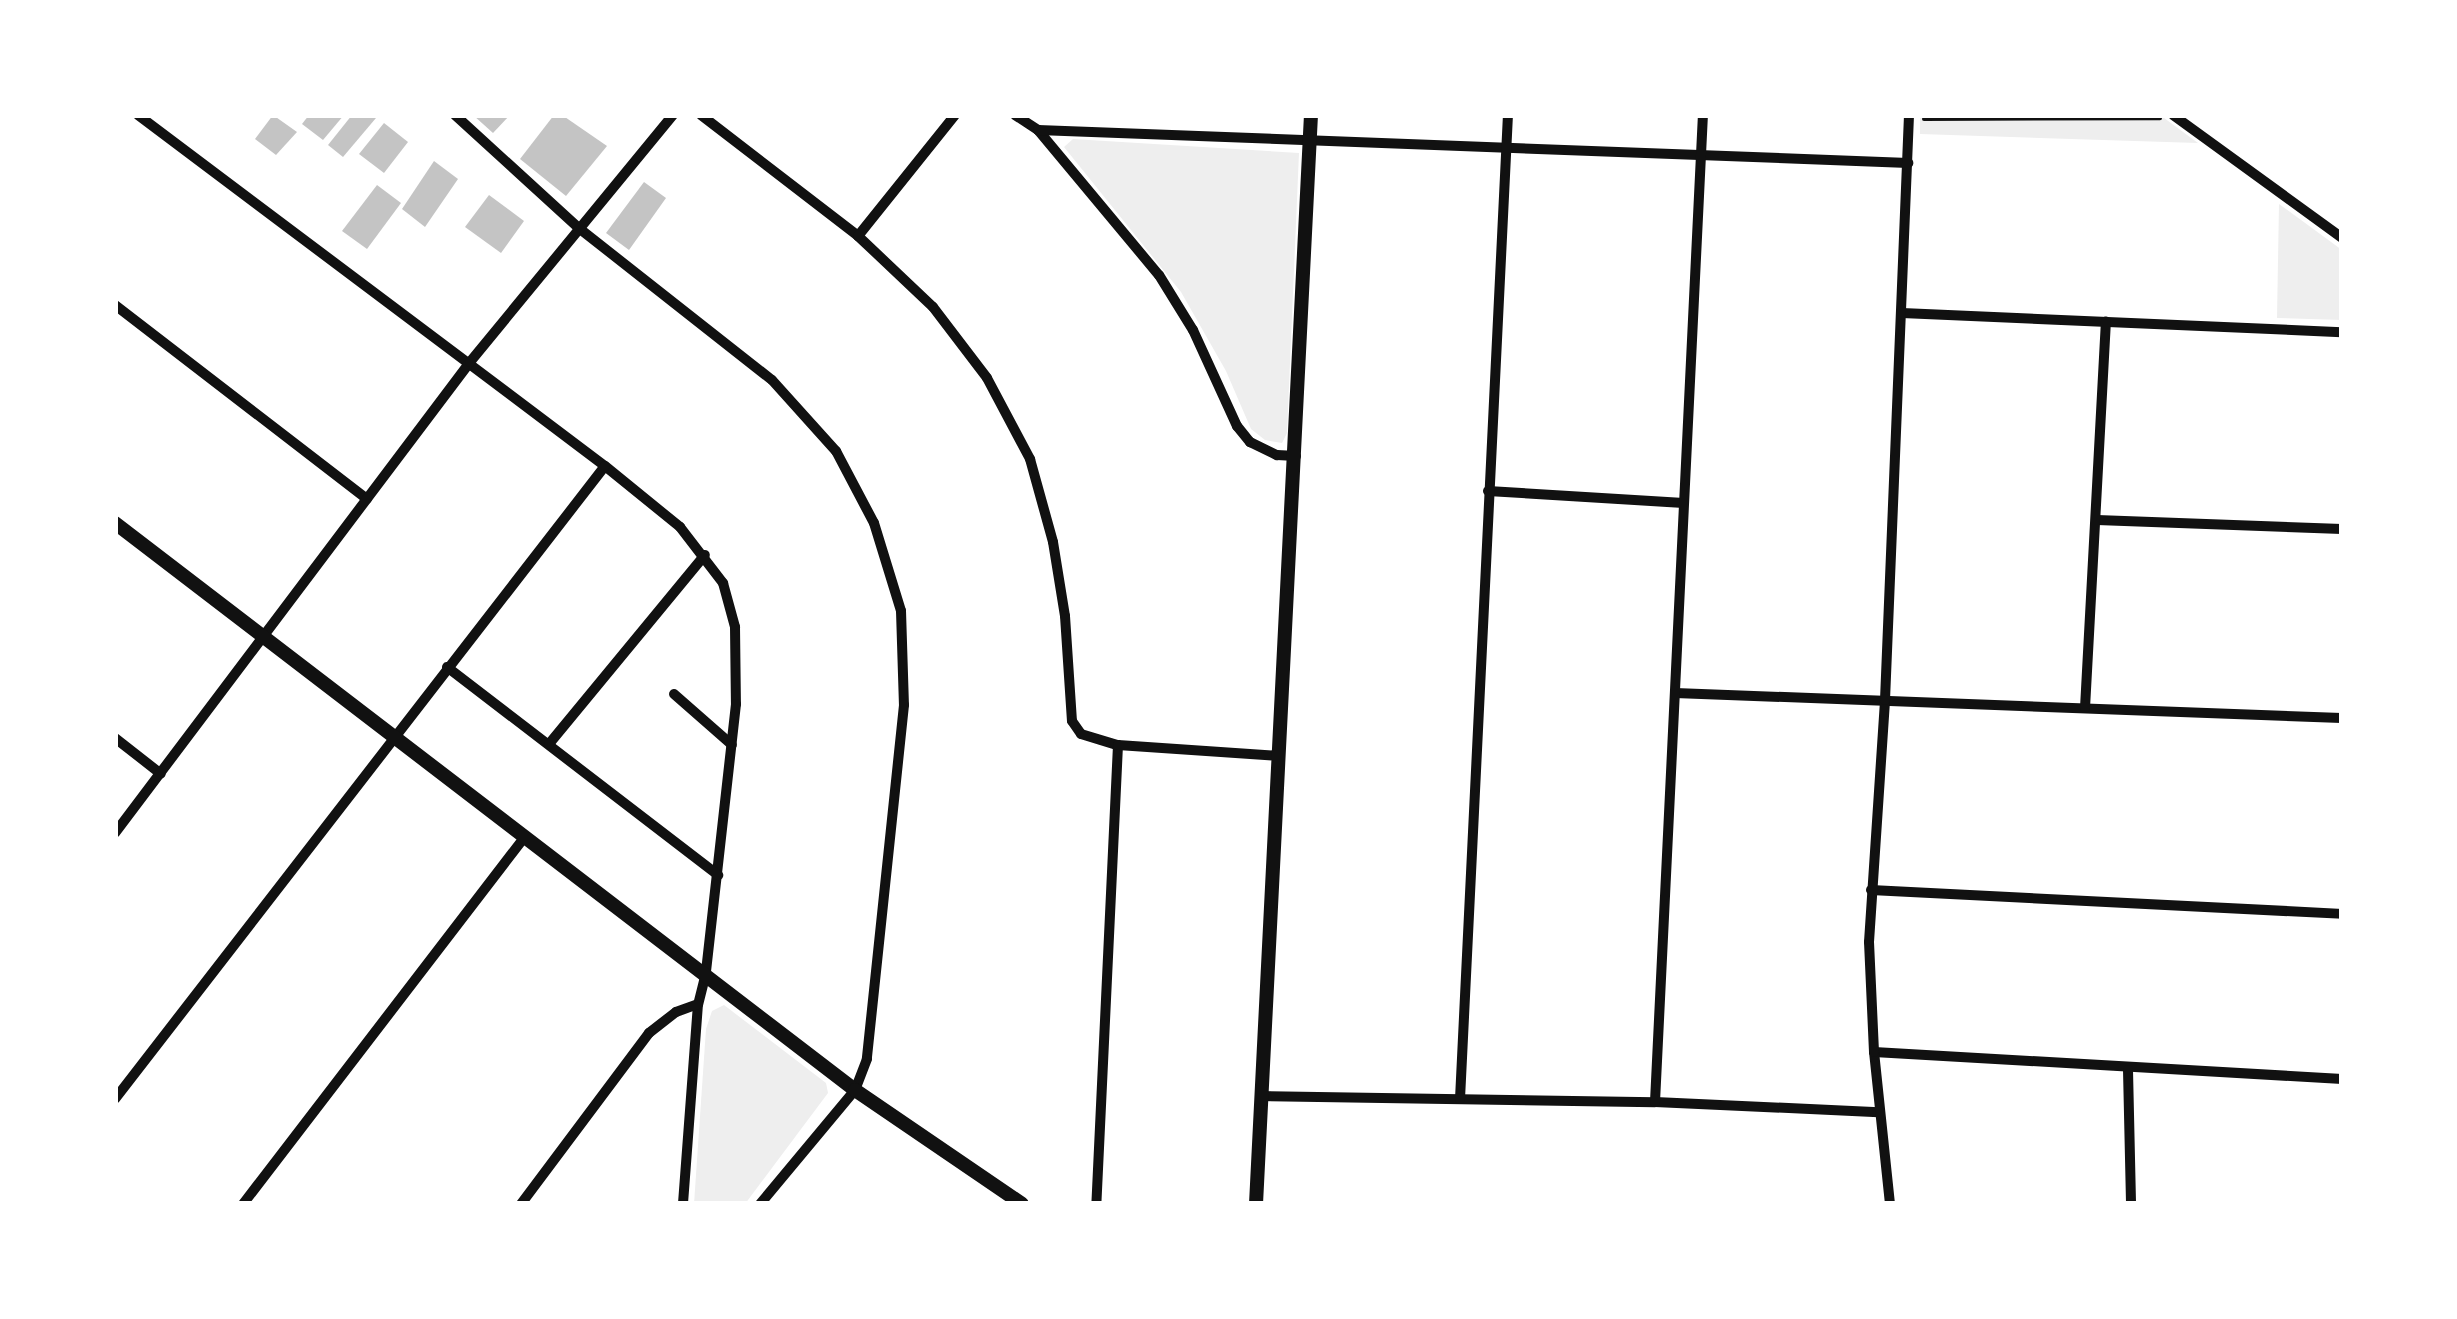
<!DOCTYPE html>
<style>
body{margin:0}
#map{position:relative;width:2457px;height:1319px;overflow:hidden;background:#fff;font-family:"Fira Sans",sans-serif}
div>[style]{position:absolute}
.green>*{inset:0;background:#eee}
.building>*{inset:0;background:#c4c4c4}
.path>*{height:4px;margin:-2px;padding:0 2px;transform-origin:2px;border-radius:2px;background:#111}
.minor>*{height:10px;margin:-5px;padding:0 5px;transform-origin:5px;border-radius:5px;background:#111}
.tertiary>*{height:14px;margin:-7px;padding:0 7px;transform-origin:7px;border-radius:7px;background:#111}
span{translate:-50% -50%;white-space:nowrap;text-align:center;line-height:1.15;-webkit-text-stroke:9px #fff;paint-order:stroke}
.frame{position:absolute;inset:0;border:118px solid #fff;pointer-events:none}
</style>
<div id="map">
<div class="green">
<i style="clip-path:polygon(1920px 115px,2160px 115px,2198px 143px,1920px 134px)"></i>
<i style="clip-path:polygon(1073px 139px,1299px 153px,1287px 433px,1282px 443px,1265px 440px,1251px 429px,1226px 371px,1181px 292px,1064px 147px)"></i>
<i style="clip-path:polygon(2279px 204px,2342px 250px,2342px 320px,2277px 318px)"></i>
<i style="clip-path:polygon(724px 1005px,826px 1083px,828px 1093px,745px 1204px,694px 1204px,706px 1029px,712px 1011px)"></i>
</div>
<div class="building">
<i style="clip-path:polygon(273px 115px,297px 132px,276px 155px,255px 139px)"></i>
<i style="clip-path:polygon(309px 115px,344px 115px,323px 140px,302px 124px)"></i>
<i style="clip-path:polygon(352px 115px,376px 118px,343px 157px,328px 145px)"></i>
<i style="clip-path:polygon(473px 115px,510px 115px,493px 133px)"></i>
<i style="clip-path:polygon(554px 115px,562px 115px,607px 146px,566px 196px,520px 159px)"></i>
<i style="clip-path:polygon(384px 123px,408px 142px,384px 173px,359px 154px)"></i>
<i style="clip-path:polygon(434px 161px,458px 179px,425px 227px,402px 209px)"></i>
<i style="clip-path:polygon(644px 182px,666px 198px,629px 250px,606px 233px)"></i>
<i style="clip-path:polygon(377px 185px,401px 203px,367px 249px,342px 231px)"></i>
<i style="clip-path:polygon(489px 195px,524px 221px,501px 253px,465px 227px)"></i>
</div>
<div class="path">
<i style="left:1924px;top:119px;width:236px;rotate:-0.2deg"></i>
</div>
<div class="minor">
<i style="left:138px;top:115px;width:584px;rotate:36.93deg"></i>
<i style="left:605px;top:466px;width:97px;rotate:39.1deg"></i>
<i style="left:680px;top:527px;width:71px;rotate:52.5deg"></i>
<i style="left:723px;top:583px;width:46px;rotate:74.7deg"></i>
<i style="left:735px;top:627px;width:77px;rotate:89.3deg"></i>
<i style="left:736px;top:704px;width:271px;rotate:96.4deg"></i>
<i style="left:706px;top:973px;width:32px;rotate:104deg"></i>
<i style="left:698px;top:1004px;width:201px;rotate:94.3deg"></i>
<i style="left:455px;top:115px;width:169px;rotate:42.4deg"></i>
<i style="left:580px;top:229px;width:244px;rotate:38.2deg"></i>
<i style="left:772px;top:380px;width:96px;rotate:48deg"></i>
<i style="left:836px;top:451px;width:81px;rotate:62.2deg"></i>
<i style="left:874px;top:523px;width:92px;rotate:72.9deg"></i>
<i style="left:901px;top:611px;width:94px;rotate:88.2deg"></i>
<i style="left:904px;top:705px;width:356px;rotate:96deg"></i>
<i style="left:867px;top:1059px;width:33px;rotate:111deg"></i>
<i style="left:855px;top:1090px;width:148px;rotate:129.8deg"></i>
<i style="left:701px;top:115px;width:198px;rotate:37.6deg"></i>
<i style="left:858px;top:236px;width:103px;rotate:43.4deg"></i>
<i style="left:933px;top:307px;width:89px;rotate:52.7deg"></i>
<i style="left:987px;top:378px;width:92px;rotate:62deg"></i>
<i style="left:1030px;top:459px;width:86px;rotate:74.5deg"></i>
<i style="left:1053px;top:542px;width:75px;rotate:80.8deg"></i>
<i style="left:1065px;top:616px;width:105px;rotate:86.2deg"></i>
<i style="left:1072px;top:721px;width:16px;rotate:55deg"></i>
<i style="left:1081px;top:734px;width:39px;rotate:17deg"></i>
<i style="left:1118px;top:745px;width:460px;rotate:92.7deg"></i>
<i style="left:1015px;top:115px;width:27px;rotate:33deg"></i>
<i style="left:1038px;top:130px;width:189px;rotate:50.2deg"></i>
<i style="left:1159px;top:275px;width:65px;rotate:58.3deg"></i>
<i style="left:1193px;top:330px;width:106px;rotate:65.4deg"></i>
<i style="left:1237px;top:426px;width:21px;rotate:51deg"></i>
<i style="left:1250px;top:442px;width:30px;rotate:26deg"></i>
<i style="left:1277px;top:455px;width:19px;rotate:3deg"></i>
<i style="left:2173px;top:115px;width:209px;rotate:36deg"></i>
<i style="left:1038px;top:130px;width:871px;rotate:2.17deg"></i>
<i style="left:858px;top:236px;width:155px;rotate:-51.3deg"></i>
<i style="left:115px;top:305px;width:318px;rotate:37.6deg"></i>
<i style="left:1902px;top:313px;width:440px;rotate:2.5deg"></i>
<i style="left:1488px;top:491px;width:196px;rotate:3.5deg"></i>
<i style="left:2097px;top:520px;width:245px;rotate:2.1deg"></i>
<i style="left:447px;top:667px;width:342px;rotate:37.5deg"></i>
<i style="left:1675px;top:693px;width:667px;rotate:2.15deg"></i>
<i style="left:674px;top:694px;width:77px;rotate:41.3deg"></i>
<i style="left:2085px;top:708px;width:387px;rotate:-86.9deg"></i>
<i style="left:115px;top:738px;width:58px;rotate:38deg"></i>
<i style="left:549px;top:744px;width:245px;rotate:-50.5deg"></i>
<i style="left:1118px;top:745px;width:162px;rotate:3.9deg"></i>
<i style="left:115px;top:833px;width:590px;rotate:-52.99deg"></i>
<i style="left:470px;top:362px;width:320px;rotate:-50.6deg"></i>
<i style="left:1871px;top:890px;width:472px;rotate:2.9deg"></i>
<i style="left:1874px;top:1052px;width:469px;rotate:3.3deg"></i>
<i style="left:2128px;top:1070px;width:134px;rotate:88.7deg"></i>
<i style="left:1260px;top:1096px;width:395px;rotate:0.9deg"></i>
<i style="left:1655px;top:1102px;width:224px;rotate:2.6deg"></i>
<i style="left:115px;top:1099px;width:800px;rotate:-52.26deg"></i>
<i style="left:1460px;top:1099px;width:985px;rotate:-87.21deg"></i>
<i style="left:1655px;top:1102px;width:988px;rotate:-87.22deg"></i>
<i style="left:243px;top:1204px;width:463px;rotate:-52.5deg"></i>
<i style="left:521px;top:1204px;width:214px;rotate:-53.2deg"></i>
<i style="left:649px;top:1033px;width:34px;rotate:-38deg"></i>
<i style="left:676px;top:1012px;width:23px;rotate:-20deg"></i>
<i style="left:1890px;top:1204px;width:153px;rotate:-96deg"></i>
<i style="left:1874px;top:1052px;width:110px;rotate:-92.6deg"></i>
<i style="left:1869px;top:942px;width:243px;rotate:-86.2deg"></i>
<i style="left:1885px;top:700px;width:585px;rotate:-87.65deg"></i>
</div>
<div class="tertiary">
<i style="left:115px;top:523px;width:932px;rotate:37.46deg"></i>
<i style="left:855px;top:1090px;width:202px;rotate:34.3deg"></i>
<i style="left:1256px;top:1204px;width:1090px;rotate:-87.11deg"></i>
</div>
<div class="frame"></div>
</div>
